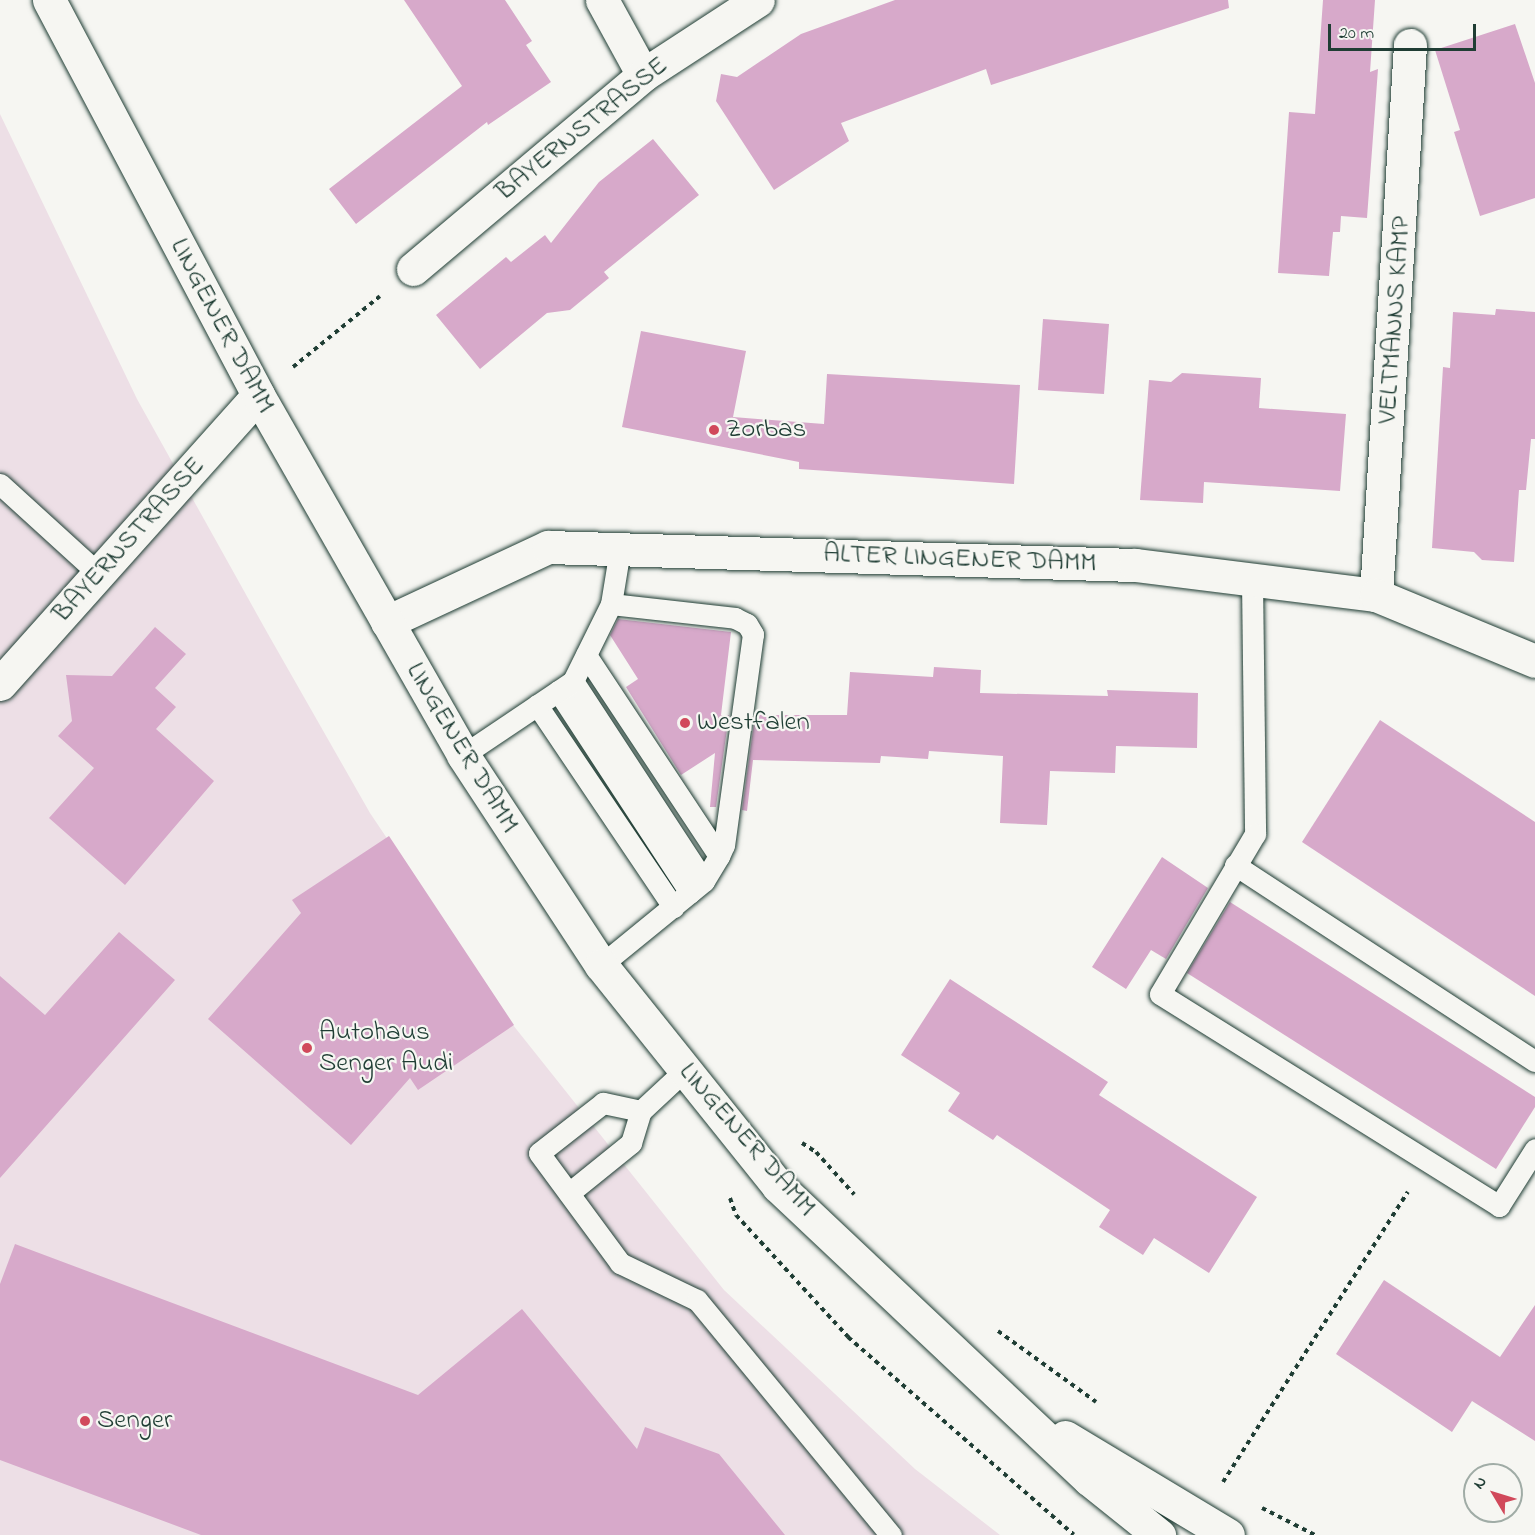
<!DOCTYPE html>
<style>
body{margin:0}
#map{position:relative;width:1535px;height:1535px;overflow:hidden;background:#f6f6f2;font-family:"Indie Flower",sans-serif}
div>[style]{position:absolute}
.built>*{inset:0;background:#eddfe6}
.building>*{inset:0;background:#d7a9ca}
.path>*{height:4px;margin-top:-2px;transform-origin:0;background:repeating-linear-gradient(90deg,#1f3d34 0 4.5px,transparent 0 9px)}
.roads{filter:drop-shadow(0 0 2px #1f3d34) drop-shadow(0 0 2px #1f3d34)}
.lane>*{height:21px;margin:-10.5px;padding:0 10.5px;transform-origin:10.5px;border-radius:10.5px;background:#f6f6f2}
.street>*{height:33px;margin:-16.5px;padding:0 16.5px;transform-origin:16.5px;border-radius:16.5px;background:#f6f6f2}
.secondary>*{height:33px;margin:-16.5px;padding:0 16.5px;transform-origin:16.5px;border-radius:16.5px;background:#f6f6f2}
.dots>*{width:16px;height:16px;translate:-50% -50%;box-sizing:border-box;border:3px solid #f6f6f2;border-radius:50%}
span{translate:-50% -50%;white-space:nowrap;text-align:center;line-height:1.15;-webkit-text-stroke:4.5px #f6f6f2;paint-order:stroke}
.street-label{font-size:27px;color:#1f3d34}
.poi-label{font-size:27px;color:#1f3d34}
.left{translate:0 -50%;text-align:left}
.north{position:absolute;left:1463px;top:1463px;width:60px;height:60px;box-sizing:border-box;background:#f6f6f2;border:2px solid #a0aca6;border-radius:50%;rotate:308deg;font-size:16px;font-weight:700;line-height:24px;text-align:center;color:#1f3d34}
.north::after{content:'';display:block;margin:auto;width:21px;height:27px;background:#d1495b;clip-path:polygon(50% 0,100% 100%,50% 72%,0 100%)}
.scale{position:absolute;left:1328px;top:24px;width:148px;height:27px;box-sizing:border-box;border:3px solid #1f3d34;border-top:0;padding-left:8px;font-size:18px;line-height:21px;white-space:nowrap;color:#1f3d34;-webkit-text-stroke:4px #f6f6f2;paint-order:stroke}
</style>
<div id="map">
<div class="built">
<i style="clip-path:polygon(0 114px,137px 399px,268px 634px,370px 813px,509px 1020px,724px 1290px,915px 1469px,1000px 1535px,0 1535px)"></i>
</div>
<div class="building">
<i style="clip-path:polygon(404px 0,505px 0,532px 41px,526px 45px,551px 82px,488px 125px,487px 122px,356px 224px,329px 189px,462px 86px)"></i>
<i style="clip-path:polygon(895px 0,1228px 0,1229px 8px,991px 85px,986px 69px,841px 123px,849px 141px,774px 190px,716px 101px,721px 74px,737px 77px,801px 34px)"></i>
<i style="clip-path:polygon(1323px 0,1375px 0,1370px 72px,1378px 69px,1367px 218px,1341px 216px,1340px 232px,1333px 232px,1329px 276px,1278px 273px,1289px 112px,1315px 114px)"></i>
<i style="clip-path:polygon(1515px 24px,1535px 83px,1535px 198px,1480px 216px,1454px 132px,1460px 130px,1435px 50px)"></i>
<i style="clip-path:polygon(653px 139px,699px 195px,604px 272px,609px 278px,570px 310px,547px 313px,480px 369px,436px 315px,506px 257px,511px 262px,545px 235px,551px 243px,599px 182px)"></i>
<i style="clip-path:polygon(1496px 309px,1535px 312px,1535px 439px,1531px 439px,1526px 490px,1519px 490px,1514px 562px,1482px 560px,1474px 552px,1432px 548px,1443px 367px,1450px 368px,1453px 312px,1495px 315px)"></i>
<i style="clip-path:polygon(1043px 319px,1109px 324px,1104px 394px,1038px 390px)"></i>
<i style="clip-path:polygon(641px 331px,746px 351px,733px 417px,824px 424px,827px 374px,1020px 385px,1014px 484px,799px 469px,799px 462px,622px 427px)"></i>
<i style="clip-path:polygon(1182px 373px,1261px 378px,1259px 408px,1346px 414px,1340px 491px,1204px 482px,1203px 503px,1140px 500px,1149px 380px,1171px 382px)"></i>
<i style="clip-path:polygon(618px 619px,731px 632px,721px 715px,729px 715px,716px 807px,710px 807px,715px 753px,681px 775px,626px 687px,638px 679px,610px 635px)"></i>
<i style="clip-path:polygon(155px 627px,186px 654px,155px 688px,176px 707px,156px 729px,214px 781px,125px 885px,49px 818px,94px 768px,58px 736px,72px 721px,66px 675px,112px 676px)"></i>
<i style="clip-path:polygon(934px 667px,981px 670px,980px 693px,1108px 696px,1107px 690px,1198px 693px,1197px 748px,1116px 746px,1115px 773px,1050px 771px,1047px 825px,1000px 823px,1003px 756px,929px 751px,928px 759px,881px 756px,880px 763px,753px 760px,747px 811px,742px 810px,755px 715px,847px 715px,850px 672px,933px 677px)"></i>
<i style="clip-path:polygon(1380px 720px,1535px 822px,1535px 996px,1302px 842px)"></i>
<i style="clip-path:polygon(389px 836px,514px 1025px,418px 1090px,410px 1078px,351px 1145px,208px 1019px,301px 913px,292px 900px)"></i>
<i style="clip-path:polygon(1162px 857px,1208px 888px,1166px 959px,1151px 950px,1126px 989px,1092px 967px)"></i>
<i style="clip-path:polygon(1230px 902px,1535px 1097px,1535px 1107px,1496px 1169px,1187px 973px)"></i>
<i style="clip-path:polygon(119px 932px,175px 980px,0 1178px,0 976px,45px 1015px)"></i>
<i style="clip-path:polygon(950px 979px,1108px 1082px,1099px 1095px,1257px 1197px,1209px 1273px,1154px 1238px,1143px 1255px,1099px 1227px,1110px 1210px,997px 1135px,993px 1140px,948px 1111px,960px 1093px,901px 1055px)"></i>
<i style="clip-path:polygon(15px 1244px,418px 1395px,522px 1309px,637px 1449px,645px 1427px,719px 1454px,785px 1535px,201px 1535px,0 1460px,0 1284px)"></i>
<i style="clip-path:polygon(1384px 1280px,1500px 1357px,1535px 1305px,1535px 1441px,1472px 1401px,1452px 1432px,1336px 1354px)"></i>
</div>
<div class="path">
<i style="left:293px;top:367px;width:112px;rotate:-39.2deg"></i>
<i style="left:802px;top:1143px;width:17px;rotate:33deg"></i>
<i style="left:816px;top:1152px;width:57px;rotate:47.9deg"></i>
<i style="left:730px;top:1198px;width:18px;rotate:71deg"></i>
<i style="left:736px;top:1215px;width:166px;rotate:47.4deg"></i>
<i style="left:848px;top:1337px;width:300px;rotate:41.2deg"></i>
<i style="left:998px;top:1331px;width:121px;rotate:35.9deg"></i>
<i style="left:1223px;top:1482px;width:344px;rotate:-57.5deg"></i>
<i style="left:1262px;top:1508px;width:59px;rotate:27deg"></i>
</div>
<div class="roads">
<div class="lane">
<i style="left:0;top:484px;width:134px;rotate:42.3deg"></i>
<i style="left:1252px;top:580px;width:254px;rotate:89.3deg"></i>
<i style="left:1255px;top:834px;width:186px;rotate:120.7deg"></i>
<i style="left:1160px;top:994px;width:400px;rotate:32deg"></i>
<i style="left:1499px;top:1206px;width:67px;rotate:-57.7deg"></i>
<i style="left:611px;top:604px;width:125px;rotate:6.4deg"></i>
<i style="left:735px;top:618px;width:13px;rotate:27deg"></i>
<i style="left:747px;top:624px;width:12px;rotate:59deg"></i>
<i style="left:753px;top:634px;width:213px;rotate:97.8deg"></i>
<i style="left:724px;top:845px;width:12px;rotate:114deg"></i>
<i style="left:586px;top:655px;width:241px;rotate:56.5deg"></i>
<i style="left:719px;top:856px;width:29px;rotate:121deg"></i>
<i style="left:704px;top:881px;width:133px;rotate:140.8deg"></i>
<i style="left:573px;top:681px;width:239px;rotate:56.8deg"></i>
<i style="left:558px;top:691px;width:241px;rotate:56.8deg"></i>
<i style="left:537px;top:705px;width:244px;rotate:56deg"></i>
<i style="left:463px;top:755px;width:133px;rotate:-33.9deg"></i>
<i style="left:573px;top:681px;width:86px;rotate:-63.7deg"></i>
<i style="left:611px;top:604px;width:56px;rotate:-80.7deg"></i>
<i style="left:1235px;top:865px;width:358px;rotate:33.2deg"></i>
<i style="left:641px;top:1111px;width:39px;rotate:-168deg"></i>
<i style="left:603px;top:1103px;width:81px;rotate:142deg"></i>
<i style="left:539px;top:1153px;width:137px;rotate:53.6deg"></i>
<i style="left:620px;top:1263px;width:85px;rotate:25.7deg"></i>
<i style="left:697px;top:1300px;width:305px;rotate:50.5deg"></i>
<i style="left:569px;top:1193px;width:80px;rotate:-38.9deg"></i>
<i style="left:631px;top:1143px;width:34px;rotate:-73deg"></i>
<i style="left:641px;top:1111px;width:60px;rotate:-43deg"></i>
</div>
<div class="street">
<i style="left:602px;top:0;width:85px;rotate:61.3deg"></i>
<i style="left:413px;top:269px;width:301px;rotate:-40.1deg"></i>
<i style="left:643px;top:75px;width:137px;rotate:-33.1deg"></i>
<i style="left:1376px;top:595px;width:551px;rotate:-86.46deg"></i>
<i style="left:387px;top:622px;width:178px;rotate:-25deg"></i>
<i style="left:548px;top:547px;width:587px;rotate:1.76deg"></i>
<i style="left:1135px;top:565px;width:243px;rotate:7.1deg"></i>
<i style="left:1376px;top:595px;width:172px;rotate:22.5deg"></i>
<i style="left:0;top:684px;width:387px;rotate:-48.2deg"></i>
</div>
<div class="secondary">
<i style="left:49px;top:0;width:447px;rotate:62.1deg"></i>
<i style="left:258px;top:395px;width:414px;rotate:60.3deg"></i>
<i style="left:463px;top:755px;width:251px;rotate:56.7deg"></i>
<i style="left:601px;top:965px;width:283px;rotate:51.3deg"></i>
<i style="left:778px;top:1186px;width:427px;rotate:43.3deg"></i>
<i style="left:1089px;top:1479px;width:90px;rotate:38.7deg"></i>
<i style="left:1065px;top:1437px;width:190px;rotate:31deg"></i>
</div>
</div>
<div class="dots">
<i style="left:714px;top:430px;background:#d1495b"></i>
<i style="left:685px;top:723px;background:#d1495b"></i>
<i style="left:307px;top:1048px;background:#d1495b"></i>
<i style="left:85px;top:1421px;background:#d1495b"></i>
</div>
<div class="street-label">
<span style="left:582px;top:129px;rotate:-39deg">BAYERNSTRASSE</span>
<span style="left:1395px;top:320px;rotate:-86deg">VELTMANNS KAMP</span>
<span style="left:222px;top:326px;rotate:62deg">LINGENER DAMM</span>
<span style="left:129px;top:540px;rotate:-48deg">BAYERNSTRASSE</span>
<span style="left:960px;top:559px;rotate:2deg">ALTER LINGENER DAMM</span>
<span style="left:462px;top:748px;rotate:59deg">LINGENER DAMM</span>
<span style="left:747px;top:1140px;rotate:49deg">LINGENER DAMM</span>
</div>
<div class="poi-label">
<span class="left" style="left:726px;top:430px">Zorbas</span>
<span class="left" style="left:697px;top:723px">Westfalen</span>
<span class="left" style="left:319px;top:1048px">Autohaus<br>Senger Audi</span>
<span class="left" style="left:97px;top:1421px">Senger</span>
</div>
<div class="north">N</div>
<div class="scale">20 m</div>
</div>
